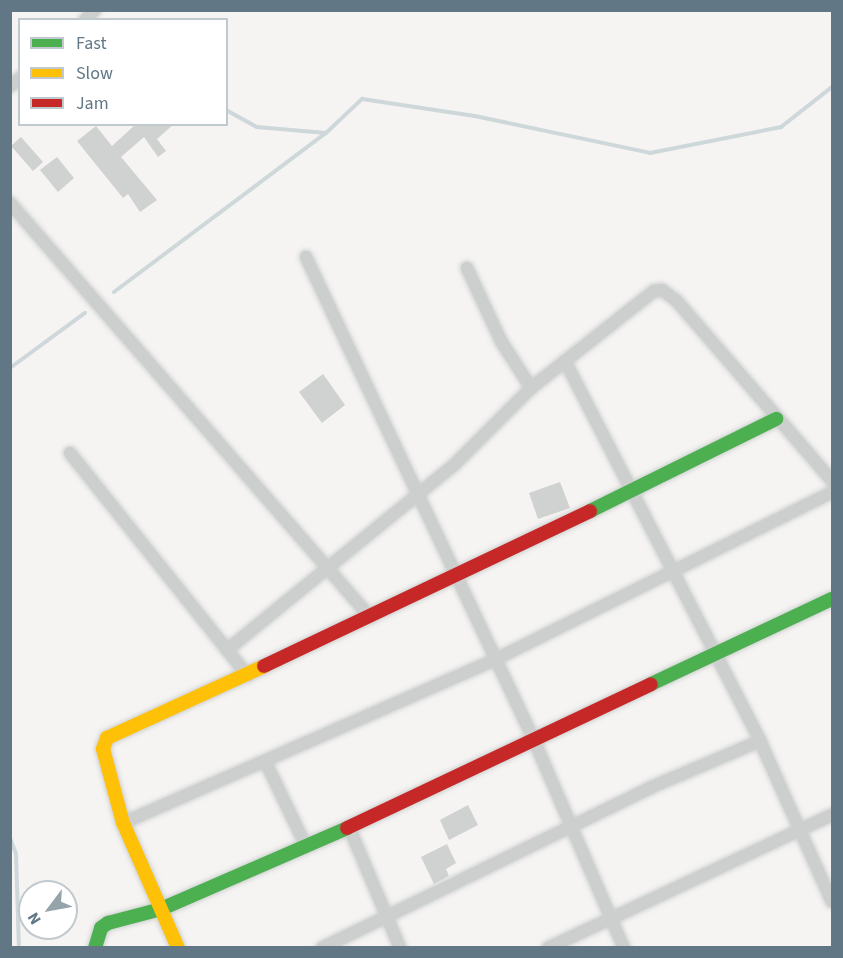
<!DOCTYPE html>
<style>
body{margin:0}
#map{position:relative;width:843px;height:958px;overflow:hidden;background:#f5f4f2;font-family:"Source Sans 3",sans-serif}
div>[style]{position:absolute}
.stream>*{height:4px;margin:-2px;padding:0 2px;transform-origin:2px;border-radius:2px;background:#ced7da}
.building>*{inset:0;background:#d0d1d1}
.roads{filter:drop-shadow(0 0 2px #cfd1d2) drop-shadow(0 0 2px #cfd1d2)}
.street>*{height:12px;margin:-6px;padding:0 6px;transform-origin:6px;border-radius:6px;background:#cdcfcf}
.fast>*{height:14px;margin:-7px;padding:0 7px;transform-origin:7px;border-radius:7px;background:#4caf50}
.slow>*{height:14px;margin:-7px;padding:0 7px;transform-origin:7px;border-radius:7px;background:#ffc107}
.jam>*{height:14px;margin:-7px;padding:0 7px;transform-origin:7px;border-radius:7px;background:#c62828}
span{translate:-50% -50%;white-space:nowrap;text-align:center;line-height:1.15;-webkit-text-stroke:6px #fff;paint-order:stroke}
.frame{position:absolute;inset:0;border:12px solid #617785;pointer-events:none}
.legend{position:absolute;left:18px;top:18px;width:210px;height:108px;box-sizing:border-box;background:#fff;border:2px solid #c0c9ce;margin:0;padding:8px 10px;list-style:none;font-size:18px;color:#617785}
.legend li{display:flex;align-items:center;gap:12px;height:30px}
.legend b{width:30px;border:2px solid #c0c9ce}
.north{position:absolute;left:18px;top:880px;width:60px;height:60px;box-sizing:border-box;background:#fff;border:2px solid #c0c9ce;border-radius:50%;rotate:238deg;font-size:16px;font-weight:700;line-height:24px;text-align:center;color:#617785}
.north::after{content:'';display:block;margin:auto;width:21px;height:27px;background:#95a3ab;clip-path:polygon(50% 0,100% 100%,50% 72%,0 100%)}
</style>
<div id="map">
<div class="stream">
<i style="left:226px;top:110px;width:35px;rotate:29deg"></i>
<i style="left:257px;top:127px;width:69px;rotate:5deg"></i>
<i style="left:114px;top:292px;width:265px;rotate:-36.9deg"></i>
<i style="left:326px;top:133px;width:50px;rotate:-43.4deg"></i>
<i style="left:362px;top:99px;width:114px;rotate:8.6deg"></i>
<i style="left:475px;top:116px;width:179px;rotate:11.9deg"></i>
<i style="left:650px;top:153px;width:134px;rotate:-11.2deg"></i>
<i style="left:781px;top:127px;width:65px;rotate:-38.1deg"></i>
<i style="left:10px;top:368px;width:93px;rotate:-36.3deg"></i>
<i style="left:10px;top:838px;width:17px;rotate:69deg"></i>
<i style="left:16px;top:854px;width:94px;rotate:88.2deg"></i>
</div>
<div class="building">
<i style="clip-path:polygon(136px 124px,174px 124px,157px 139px,166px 151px,158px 157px,144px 137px,121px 157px,157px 200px,140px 212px,128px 194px,123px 198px,77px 141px,96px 126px,112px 146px)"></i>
<i style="clip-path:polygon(21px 137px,43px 162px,33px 171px,11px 146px)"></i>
<i style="clip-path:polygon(57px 157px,74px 178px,58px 192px,40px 170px)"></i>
<i style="clip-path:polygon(323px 374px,345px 405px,322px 423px,299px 392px)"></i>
<i style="clip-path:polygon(560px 482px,570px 508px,538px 519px,529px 493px)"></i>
<i style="clip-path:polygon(468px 805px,478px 825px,449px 840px,440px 820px)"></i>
<i style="clip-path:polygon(447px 844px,456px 863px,446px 869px,449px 876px,434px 884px,421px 857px)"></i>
</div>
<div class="roads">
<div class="street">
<i style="left:85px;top:20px;width:14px;rotate:-45deg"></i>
<i style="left:10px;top:86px;width:13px;rotate:-39deg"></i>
<i style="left:10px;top:203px;width:549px;rotate:48.99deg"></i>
<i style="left:306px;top:257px;width:532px;rotate:64.74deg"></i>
<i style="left:533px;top:738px;width:229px;rotate:66.6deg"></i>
<i style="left:467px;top:268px;width:81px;rotate:65deg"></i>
<i style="left:501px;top:341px;width:56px;rotate:57.4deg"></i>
<i style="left:565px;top:361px;width:427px;rotate:62.8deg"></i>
<i style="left:760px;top:741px;width:176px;rotate:65.9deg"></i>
<i style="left:70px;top:453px;width:285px;rotate:51.4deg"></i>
<i style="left:227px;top:650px;width:293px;rotate:-39.2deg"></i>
<i style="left:454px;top:465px;width:109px;rotate:-45deg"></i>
<i style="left:531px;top:388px;width:157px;rotate:-38.3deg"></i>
<i style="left:654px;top:291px;width:8px;rotate:-7deg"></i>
<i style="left:662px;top:290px;width:17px;rotate:36deg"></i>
<i style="left:676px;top:300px;width:239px;rotate:49.2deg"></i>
<i style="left:265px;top:761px;width:92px;rotate:64.3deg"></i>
<i style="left:123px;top:823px;width:405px;rotate:-23.7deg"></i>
<i style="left:494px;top:660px;width:377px;rotate:-26.4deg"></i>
<i style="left:349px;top:827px;width:131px;rotate:67.1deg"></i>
<i style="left:322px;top:948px;width:367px;rotate:-26deg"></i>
<i style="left:652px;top:787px;width:117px;rotate:-23.1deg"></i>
<i style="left:548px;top:948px;width:314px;rotate:-25.1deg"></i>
</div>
<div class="fast">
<i style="left:590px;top:511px;width:208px;rotate:-26.3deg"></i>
<i style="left:651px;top:684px;width:200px;rotate:-25.2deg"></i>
<i style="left:95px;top:948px;width:21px;rotate:-73deg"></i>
<i style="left:101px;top:928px;width:9px;rotate:-36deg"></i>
<i style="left:108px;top:923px;width:55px;rotate:-14.8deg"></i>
<i style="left:161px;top:909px;width:203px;rotate:-23.5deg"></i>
</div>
<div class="slow">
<i style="left:178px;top:948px;width:137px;rotate:-113.7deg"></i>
<i style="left:123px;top:823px;width:77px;rotate:-105.1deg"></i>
<i style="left:103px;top:749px;width:12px;rotate:-70deg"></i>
<i style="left:107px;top:738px;width:173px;rotate:-24.6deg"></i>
</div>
<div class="jam">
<i style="left:264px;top:666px;width:361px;rotate:-25.4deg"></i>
<i style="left:347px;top:828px;width:336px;rotate:-25.3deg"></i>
</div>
</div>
<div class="frame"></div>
<ul class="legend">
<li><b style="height:8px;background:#4caf50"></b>Fast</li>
<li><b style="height:8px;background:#ffc107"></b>Slow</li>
<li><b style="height:8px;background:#c62828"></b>Jam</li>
</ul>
<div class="north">N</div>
</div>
